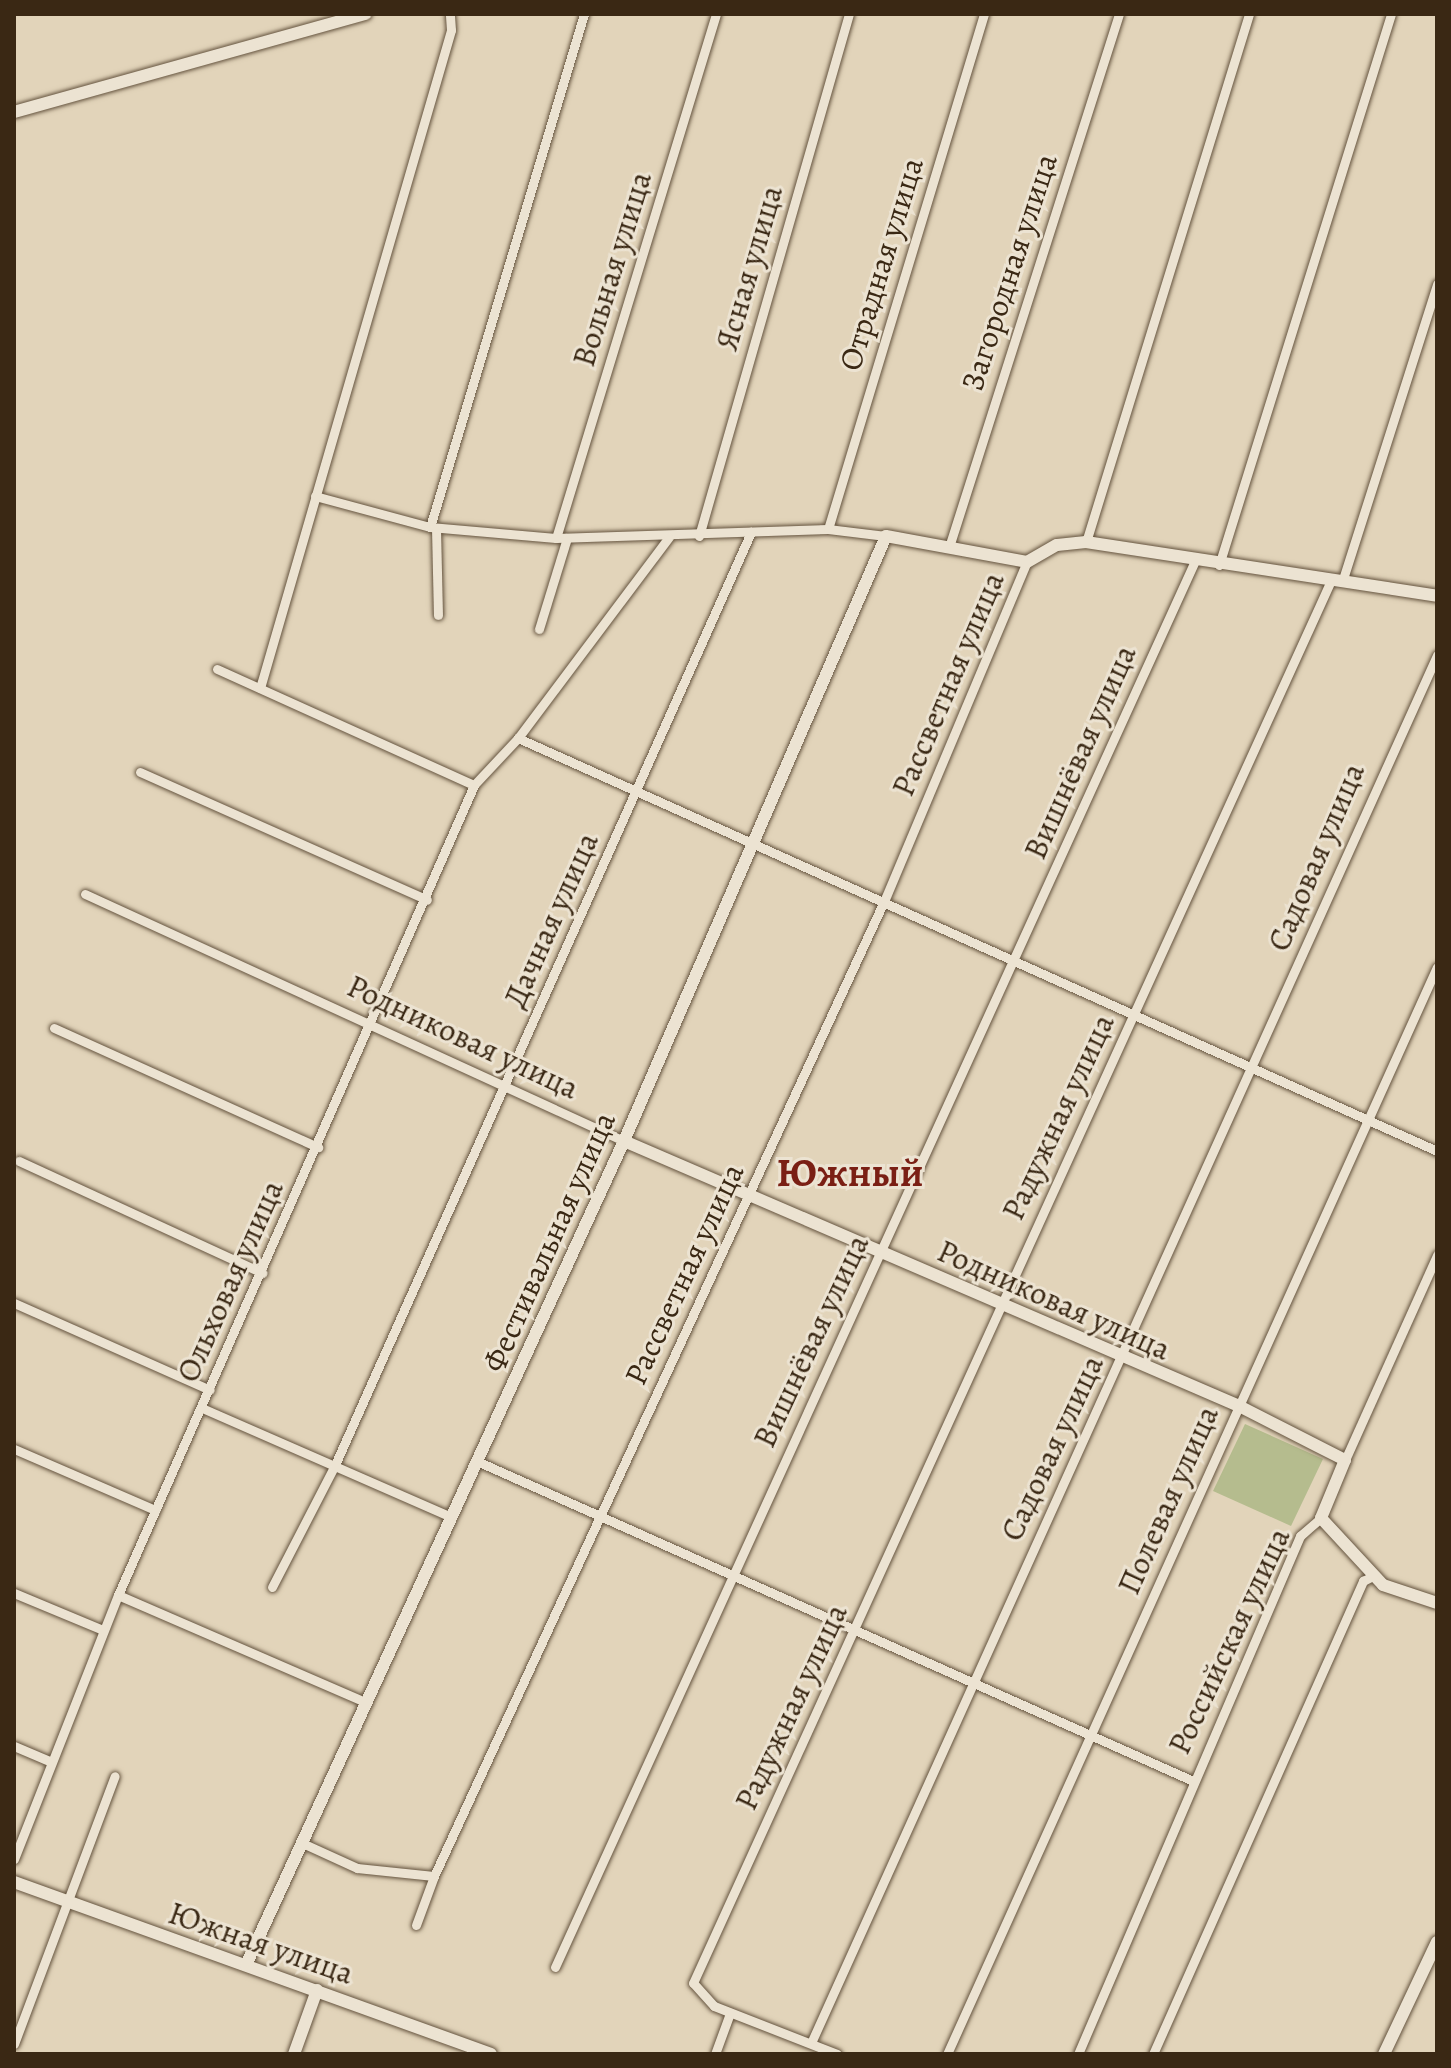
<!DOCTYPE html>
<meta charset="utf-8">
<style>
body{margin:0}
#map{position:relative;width:1451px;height:2068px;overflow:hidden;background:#e2d4ba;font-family:Alegreya,serif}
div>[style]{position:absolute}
.green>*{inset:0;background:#b5bc8e}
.roads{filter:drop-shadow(0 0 2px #64533e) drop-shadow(0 0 2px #64533e)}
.street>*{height:9px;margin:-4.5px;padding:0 4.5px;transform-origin:4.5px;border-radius:4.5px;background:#ece3d2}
.secondary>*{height:12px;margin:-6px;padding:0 6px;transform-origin:6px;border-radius:6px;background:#ece3d2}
span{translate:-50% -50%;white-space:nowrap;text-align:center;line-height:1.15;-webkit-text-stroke:6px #ece3d2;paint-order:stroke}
.street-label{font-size:32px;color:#3a2814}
.district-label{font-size:40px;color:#7a1f14;font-weight:700}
.frame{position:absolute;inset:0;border:16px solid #3a2814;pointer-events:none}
</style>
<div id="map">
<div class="green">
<i style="clip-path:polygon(1245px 1424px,1323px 1459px,1291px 1526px,1213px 1491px)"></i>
</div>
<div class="roads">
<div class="street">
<i style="left:315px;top:496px;width:119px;rotate:15.1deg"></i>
<i style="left:430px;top:527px;width:126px;rotate:5deg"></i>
<i style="left:556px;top:538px;width:272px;rotate:-1.9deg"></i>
<i style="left:828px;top:529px;width:58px;rotate:6.9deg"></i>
<i style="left:430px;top:527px;width:536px;rotate:-73.29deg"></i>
<i style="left:436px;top:528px;width:87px;rotate:88.7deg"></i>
<i style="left:828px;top:529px;width:538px;rotate:-73.15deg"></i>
<i style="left:699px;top:536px;width:543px;rotate:-73.97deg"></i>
<i style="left:556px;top:538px;width:548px;rotate:-73.02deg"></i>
<i style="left:1086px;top:542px;width:553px;rotate:-72.84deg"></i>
<i style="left:949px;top:547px;width:559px;rotate:-72.31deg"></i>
<i style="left:1219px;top:565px;width:577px;rotate:-72.66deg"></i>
<i style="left:1343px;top:579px;width:310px;rotate:-72.3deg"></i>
<i style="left:539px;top:629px;width:95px;rotate:-72.9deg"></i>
<i style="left:217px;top:669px;width:282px;rotate:24.3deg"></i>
<i style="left:260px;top:688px;width:685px;rotate:-73.81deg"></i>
<i style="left:451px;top:30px;width:16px;rotate:-94deg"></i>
<i style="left:518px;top:738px;width:1008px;rotate:24.2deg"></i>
<i style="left:140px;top:772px;width:314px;rotate:24deg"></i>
<i style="left:85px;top:894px;width:593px;rotate:24.62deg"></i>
<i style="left:54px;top:1028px;width:290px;rotate:24.3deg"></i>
<i style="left:19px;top:1161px;width:268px;rotate:24.7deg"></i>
<i style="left:14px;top:1303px;width:214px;rotate:23.9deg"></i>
<i style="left:202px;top:1408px;width:273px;rotate:23.6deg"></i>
<i style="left:14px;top:1449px;width:154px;rotate:23.4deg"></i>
<i style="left:1345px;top:1460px;width:225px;rotate:-65.8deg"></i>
<i style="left:479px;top:1462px;width:782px;rotate:24.07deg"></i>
<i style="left:272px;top:1587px;width:135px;rotate:-62.7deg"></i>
<i style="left:334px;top:1467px;width:1024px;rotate:-65.96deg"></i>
<i style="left:14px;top:1593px;width:96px;rotate:22.6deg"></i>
<i style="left:118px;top:1595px;width:269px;rotate:23.4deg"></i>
<i style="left:14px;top:1746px;width:39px;rotate:23deg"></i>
<i style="left:300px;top:1842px;width:63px;rotate:24.5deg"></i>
<i style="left:357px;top:1868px;width:77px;rotate:5.9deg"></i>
<i style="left:434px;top:1876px;width:1076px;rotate:-65.22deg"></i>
<i style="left:885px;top:899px;width:366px;rotate:-67.2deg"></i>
<i style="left:14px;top:1859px;width:284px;rotate:-68.5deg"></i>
<i style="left:118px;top:1595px;width:885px;rotate:-66.27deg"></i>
<i style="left:474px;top:785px;width:64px;rotate:-46.9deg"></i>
<i style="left:518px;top:738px;width:251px;rotate:-53.1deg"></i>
<i style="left:416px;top:1925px;width:52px;rotate:-69.8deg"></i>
<i style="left:555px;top:1967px;width:1543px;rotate:-65.53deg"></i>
<i style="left:811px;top:2043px;width:1523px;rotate:-65.72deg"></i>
<i style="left:14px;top:2044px;width:286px;rotate:-69.4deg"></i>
<i style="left:715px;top:2054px;width:44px;rotate:-69.9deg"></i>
<i style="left:837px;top:2054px;width:132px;rotate:-158.7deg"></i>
<i style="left:714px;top:2006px;width:31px;rotate:-132deg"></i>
<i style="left:693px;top:1983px;width:1543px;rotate:-65.54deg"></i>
<i style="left:947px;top:2054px;width:1192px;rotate:-65.74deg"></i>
<i style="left:1078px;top:2054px;width:564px;rotate:-66.8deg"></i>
<i style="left:1300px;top:1536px;width:28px;rotate:-41deg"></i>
<i style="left:1153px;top:2054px;width:518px;rotate:-66.06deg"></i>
<i style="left:1363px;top:1581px;width:11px;rotate:-27deg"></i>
</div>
<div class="secondary">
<i style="left:14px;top:112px;width:365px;rotate:-15.6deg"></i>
<i style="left:624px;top:1141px;width:670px;rotate:23.31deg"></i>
<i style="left:1239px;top:1406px;width:119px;rotate:27deg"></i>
<i style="left:1345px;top:1460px;width:63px;rotate:112.5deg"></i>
<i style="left:1321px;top:1518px;width:91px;rotate:47.2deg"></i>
<i style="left:1383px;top:1585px;width:57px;rotate:18.4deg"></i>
<i style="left:14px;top:1882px;width:507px;rotate:19.83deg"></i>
<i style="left:246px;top:1965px;width:907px;rotate:-65.36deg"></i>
<i style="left:624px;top:1141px;width:659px;rotate:-66.58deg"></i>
<i style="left:886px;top:536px;width:143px;rotate:10.4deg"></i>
<i style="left:1027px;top:562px;width:34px;rotate:-30deg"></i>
<i style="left:1057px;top:545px;width:29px;rotate:-6deg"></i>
<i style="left:1086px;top:542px;width:355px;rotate:8.7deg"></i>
<i style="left:294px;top:2054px;width:68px;rotate:-70.2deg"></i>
<i style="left:1384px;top:2054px;width:124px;rotate:-64.7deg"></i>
</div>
</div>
<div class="street-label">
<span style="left:881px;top:264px;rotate:-73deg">Отрадная улица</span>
<span style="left:749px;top:268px;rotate:-74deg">Ясная улица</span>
<span style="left:612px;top:269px;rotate:-73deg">Вольная улица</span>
<span style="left:1009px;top:272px;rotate:-72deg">Загородная улица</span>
<span style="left:948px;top:684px;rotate:-67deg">Рассветная улица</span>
<span style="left:1080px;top:752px;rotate:-66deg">Вишнёвая улица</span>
<span style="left:1316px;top:857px;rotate:-67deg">Садовая улица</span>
<span style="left:551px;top:920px;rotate:-66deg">Дачная улица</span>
<span style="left:463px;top:1037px;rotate:25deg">Родниковая улица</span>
<span style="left:1058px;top:1117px;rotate:-65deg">Радужная улица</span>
<span style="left:549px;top:1242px;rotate:-66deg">Фестивальная улица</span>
<span style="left:684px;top:1274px;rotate:-65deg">Рассветная улица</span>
<span style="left:230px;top:1281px;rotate:-66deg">Ольховая улица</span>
<span style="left:1054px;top:1300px;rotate:24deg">Родниковая улица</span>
<span style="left:811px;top:1341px;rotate:-65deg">Вишнёвая улица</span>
<span style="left:1052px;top:1448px;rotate:-65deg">Садовая улица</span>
<span style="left:1168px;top:1500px;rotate:-66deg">Полевая улица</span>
<span style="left:1229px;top:1641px;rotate:-65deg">Российская улица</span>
<span style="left:791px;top:1707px;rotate:-65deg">Радужная улица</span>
<span style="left:261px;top:1943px;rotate:19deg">Южная улица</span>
</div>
<div class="district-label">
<span style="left:850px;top:1173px">Южный</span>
</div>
<div class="frame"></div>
</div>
